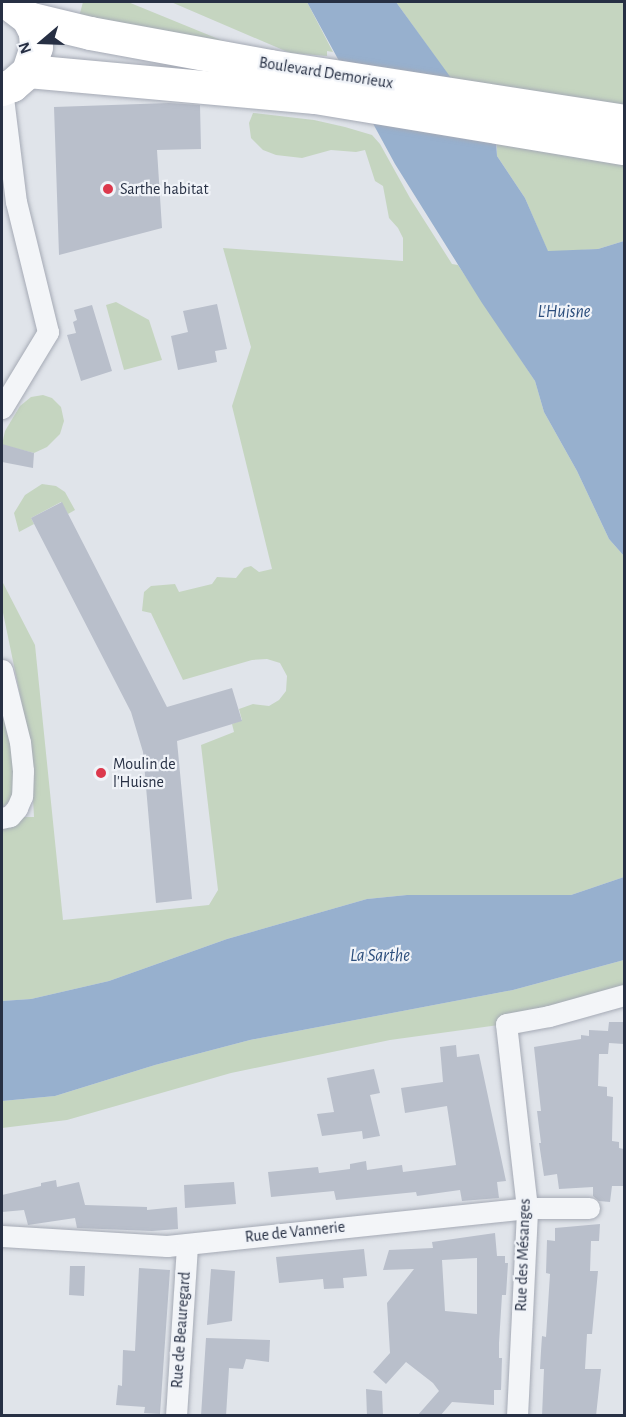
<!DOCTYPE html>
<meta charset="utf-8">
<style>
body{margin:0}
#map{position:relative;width:626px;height:1417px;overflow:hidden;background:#e0e4ea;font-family:"Alegreya Sans",sans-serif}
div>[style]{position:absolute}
.green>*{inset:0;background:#c5d5c0}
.water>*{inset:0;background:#97b0ce}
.building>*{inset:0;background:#b9bfcb}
.roads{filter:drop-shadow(0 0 2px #a5aab5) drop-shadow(0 0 2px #a5aab5)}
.street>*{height:21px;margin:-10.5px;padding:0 10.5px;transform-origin:10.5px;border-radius:10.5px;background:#f3f5f8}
.primary>*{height:33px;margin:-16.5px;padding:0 16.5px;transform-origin:16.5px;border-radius:16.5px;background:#fff}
.dots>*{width:16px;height:16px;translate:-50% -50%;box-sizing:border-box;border:3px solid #f0f3f8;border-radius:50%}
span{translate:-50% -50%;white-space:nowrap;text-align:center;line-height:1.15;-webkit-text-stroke:4.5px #f0f3f8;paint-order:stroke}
.street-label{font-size:16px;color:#273044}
.poi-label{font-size:16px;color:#273044}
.left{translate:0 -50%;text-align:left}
.water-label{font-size:18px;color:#2c4e7c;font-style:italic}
.frame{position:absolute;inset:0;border:3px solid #273044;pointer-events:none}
.north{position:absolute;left:12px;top:12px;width:60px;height:60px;-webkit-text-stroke:4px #f0f3f8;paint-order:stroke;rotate:251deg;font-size:16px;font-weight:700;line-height:24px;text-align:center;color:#273044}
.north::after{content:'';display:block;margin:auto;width:21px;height:27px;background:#273044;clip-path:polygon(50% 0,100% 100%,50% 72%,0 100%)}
</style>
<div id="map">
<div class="green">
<i style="clip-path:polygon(83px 2px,128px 2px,238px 47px,79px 17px)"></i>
<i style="clip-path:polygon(171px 2px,307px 2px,333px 52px,327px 51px,327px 56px,290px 53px)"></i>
<i style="clip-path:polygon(396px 2px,624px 2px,624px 106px,451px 79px)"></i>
<i style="clip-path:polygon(253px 113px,314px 120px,345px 127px,372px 135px,380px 144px,410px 198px,452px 264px,458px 265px,535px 381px,544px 412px,577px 471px,609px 539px,624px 556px,624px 877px,571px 895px,407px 895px,367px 899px,227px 939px,109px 981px,31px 999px,2px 1001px,2px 827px,24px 817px,34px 817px,30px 743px,2px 608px,2px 581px,35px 645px,63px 920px,209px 905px,218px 890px,201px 745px,234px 732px,232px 724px,242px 720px,239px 709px,253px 704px,269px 706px,279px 700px,286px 691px,287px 676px,280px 663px,267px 659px,252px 660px,183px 680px,151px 613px,142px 611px,144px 592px,151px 586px,175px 584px,179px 592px,212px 584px,217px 577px,236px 578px,244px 568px,251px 566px,259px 572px,272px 569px,232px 406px,251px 347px,223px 248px,403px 261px,403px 238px,398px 228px,389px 218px,383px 186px,375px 181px,365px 150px,356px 152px,331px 150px,302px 158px,276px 155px,263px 150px,251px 138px,249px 123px)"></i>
<i style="clip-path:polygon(497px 143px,624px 164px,624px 241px,598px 249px,548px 252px,525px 198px,497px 156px)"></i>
<i style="clip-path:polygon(116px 302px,149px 320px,162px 360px,124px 370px,106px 305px)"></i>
<i style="clip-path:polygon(43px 395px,52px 398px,61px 407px,64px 421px,60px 434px,47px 447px,34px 453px,2px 445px,5px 431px,20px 406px,31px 397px)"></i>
<i style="clip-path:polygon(42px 484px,56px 486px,65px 492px,75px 510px,68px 514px,61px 502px,31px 518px,34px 524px,19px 532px,14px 513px,25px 495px)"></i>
<i style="clip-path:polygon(2px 700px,15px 746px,17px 794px,2px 808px)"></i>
<i style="clip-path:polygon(624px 960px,624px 995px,506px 1024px,390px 1040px,231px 1073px,67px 1120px,2px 1128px,2px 1101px,55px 1096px,155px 1065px,250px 1040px,513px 990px)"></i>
</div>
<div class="water">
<i style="clip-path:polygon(307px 2px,396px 2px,496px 140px,497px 156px,525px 198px,548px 251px,598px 249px,624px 241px,624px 556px,609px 539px,577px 471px,544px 412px,535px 381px,482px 303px,395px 164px)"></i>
<i style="clip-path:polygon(624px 877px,624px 960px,513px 990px,250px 1040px,155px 1065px,55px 1096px,2px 1101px,2px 1001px,31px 999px,109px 981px,227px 939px,367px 899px,407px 895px,571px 895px)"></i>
</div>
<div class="building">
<i style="clip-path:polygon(169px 103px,200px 105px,201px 149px,157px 150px,162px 228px,59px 255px,54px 107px)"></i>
<i style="clip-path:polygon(217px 304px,227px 349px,215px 351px,217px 362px,178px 370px,171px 336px,188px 332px,183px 311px)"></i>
<i style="clip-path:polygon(92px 305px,112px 371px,81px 381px,67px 335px,76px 333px,73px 322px,77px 320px,74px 310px)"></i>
<i style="clip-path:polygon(2px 444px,34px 453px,33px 468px,2px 462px)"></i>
<i style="clip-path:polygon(62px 502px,167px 707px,232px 688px,242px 721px,177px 741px,192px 899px,156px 903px,143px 752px,131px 712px,31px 518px)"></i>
<i style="clip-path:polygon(609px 1022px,624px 1022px,624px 1044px,609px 1043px,608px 1054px,599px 1054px,598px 1086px,607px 1087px,607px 1096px,613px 1097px,612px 1141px,619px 1142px,619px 1148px,624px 1149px,624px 1186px,612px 1186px,610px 1202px,599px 1201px,593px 1196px,593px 1187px,559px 1189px,557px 1174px,544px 1176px,539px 1143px,541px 1143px,537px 1111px,541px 1111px,534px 1047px,581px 1039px,581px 1035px,589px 1036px,589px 1030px,608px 1031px)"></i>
<i style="clip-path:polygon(456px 1045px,457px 1057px,479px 1054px,506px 1181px,497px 1182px,499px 1198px,462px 1201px,460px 1190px,417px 1196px,416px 1192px,336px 1200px,334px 1191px,271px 1197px,268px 1172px,318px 1167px,319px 1173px,350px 1169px,350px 1164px,366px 1161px,367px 1170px,402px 1165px,403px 1172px,456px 1165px,447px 1106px,405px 1113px,401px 1088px,443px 1082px,440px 1047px)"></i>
<i style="clip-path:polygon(374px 1069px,380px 1093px,370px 1095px,380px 1136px,363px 1139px,362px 1131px,322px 1136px,317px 1114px,334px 1112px,327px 1078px)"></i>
<i style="clip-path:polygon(56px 1180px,57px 1187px,79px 1182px,85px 1205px,147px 1207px,147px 1210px,177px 1207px,178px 1229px,152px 1231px,77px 1228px,75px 1218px,28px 1225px,24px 1210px,2px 1212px,2px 1195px,41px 1186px,41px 1183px)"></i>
<i style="clip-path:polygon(234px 1182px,236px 1204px,185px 1208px,184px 1185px)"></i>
<i style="clip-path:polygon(600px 1224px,599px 1241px,591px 1241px,590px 1271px,598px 1271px,592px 1334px,587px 1334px,585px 1369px,601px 1369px,596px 1416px,542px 1416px,544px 1369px,540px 1369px,541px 1351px,542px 1336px,546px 1337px,550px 1274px,546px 1273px,547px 1240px,555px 1241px,555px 1228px)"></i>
<i style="clip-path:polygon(evenodd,495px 1233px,497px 1256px,505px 1256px,505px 1263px,508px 1263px,506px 1295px,502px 1295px,499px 1343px,499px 1358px,502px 1358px,501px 1390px,494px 1390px,494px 1405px,452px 1402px,440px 1416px,417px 1416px,439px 1391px,433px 1383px,406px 1362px,386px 1384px,373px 1372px,390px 1353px,387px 1303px,414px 1269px,383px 1270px,389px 1250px,433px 1248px,432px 1242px,495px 1233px,477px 1258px,477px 1314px,445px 1311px,442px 1260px,477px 1258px)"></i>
<i style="clip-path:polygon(364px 1249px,367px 1276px,343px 1278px,344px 1288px,324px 1289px,323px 1279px,279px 1283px,276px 1257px)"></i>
<i style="clip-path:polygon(70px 1266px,85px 1266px,84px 1296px,69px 1295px)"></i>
<i style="clip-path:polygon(139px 1268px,170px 1270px,160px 1414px,144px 1413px,145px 1407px,116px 1405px,118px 1385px,122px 1386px,123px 1350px,135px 1351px)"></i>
<i style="clip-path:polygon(211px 1269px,235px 1271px,232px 1321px,207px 1325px)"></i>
<i style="clip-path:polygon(206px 1338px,270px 1340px,269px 1362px,246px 1359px,243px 1369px,229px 1368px,226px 1416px,201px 1416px)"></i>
<i style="clip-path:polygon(366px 1389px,382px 1391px,383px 1416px,367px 1416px)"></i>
</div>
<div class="roads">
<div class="street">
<i style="left:2px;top:408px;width:89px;rotate:-58.8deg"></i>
<i style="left:48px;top:332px;width:134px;rotate:-103.8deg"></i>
<i style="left:16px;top:202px;width:114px;rotate:-97.1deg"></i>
<i style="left:2px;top:670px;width:74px;rotate:76deg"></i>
<i style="left:20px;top:742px;width:29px;rotate:84deg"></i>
<i style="left:23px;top:771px;width:25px;rotate:92deg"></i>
<i style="left:22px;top:796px;width:13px;rotate:113deg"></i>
<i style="left:17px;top:808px;width:11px;rotate:131deg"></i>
<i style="left:10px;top:816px;width:8px;rotate:166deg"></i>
<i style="left:2px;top:1236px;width:165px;rotate:3.5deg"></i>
<i style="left:167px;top:1246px;width:362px;rotate:-6deg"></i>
<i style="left:527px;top:1208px;width:62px"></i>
<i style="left:176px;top:1416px;width:172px;rotate:-86.3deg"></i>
<i style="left:517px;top:1416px;width:208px;rotate:-87.2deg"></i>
<i style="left:527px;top:1208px;width:185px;rotate:-96.5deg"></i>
<i style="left:506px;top:1024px;width:44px;rotate:-10.5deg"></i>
<i style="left:549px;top:1016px;width:78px;rotate:-15.6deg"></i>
</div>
<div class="primary">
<i style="left:28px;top:18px;width:64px;rotate:13.6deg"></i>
<i style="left:90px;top:33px;width:183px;rotate:10.4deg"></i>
<i style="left:270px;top:66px;width:358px;rotate:8.8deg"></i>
<i style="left:28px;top:71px;width:288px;rotate:5.2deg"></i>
<i style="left:315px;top:97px;width:313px;rotate:9.4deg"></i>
<i style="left:2px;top:89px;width:11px;rotate:-22deg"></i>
<i style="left:12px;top:85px;width:21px;rotate:-41deg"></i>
<i style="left:28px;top:71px;width:25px;rotate:-72deg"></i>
<i style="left:36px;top:47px;width:15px;rotate:-94deg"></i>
<i style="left:35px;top:32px;width:16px;rotate:-117deg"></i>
<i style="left:28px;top:18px;width:26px;rotate:-143deg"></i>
</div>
</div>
<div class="dots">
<i style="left:108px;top:189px;background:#dc384c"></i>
<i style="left:101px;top:773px;background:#dc384c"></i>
</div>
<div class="street-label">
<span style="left:326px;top:73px;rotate:9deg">Boulevard Demorieux</span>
<span style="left:295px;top:1232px;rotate:-6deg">Rue de Vannerie</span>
<span style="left:523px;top:1255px;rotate:-88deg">Rue des Mésanges</span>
<span style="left:181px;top:1330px;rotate:-86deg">Rue de Beauregard</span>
</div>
<div class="poi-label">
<span class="left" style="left:120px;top:189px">Sarthe habitat</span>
<span class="left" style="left:113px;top:773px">Moulin de<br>l'Huisne</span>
</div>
<div class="water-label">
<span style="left:564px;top:312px">L'Huisne</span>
<span style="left:380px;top:956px">La Sarthe</span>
</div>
<div class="frame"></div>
<div class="north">N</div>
</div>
